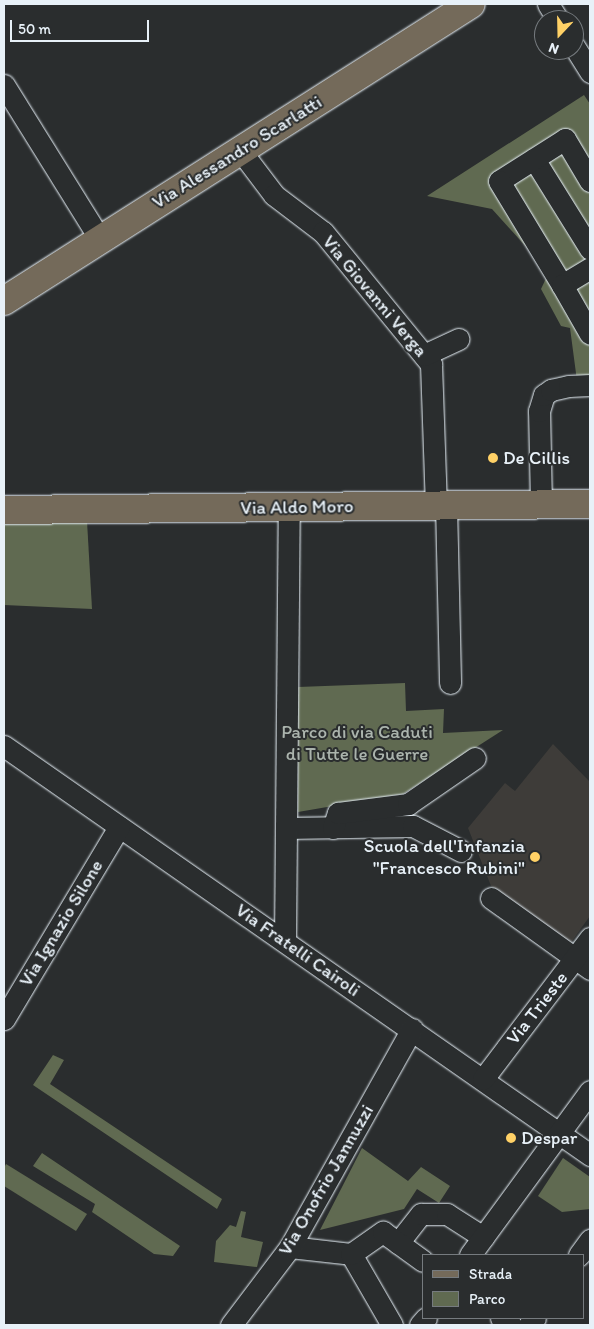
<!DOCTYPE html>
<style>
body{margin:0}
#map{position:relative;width:594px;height:1329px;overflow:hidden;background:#2a2d2e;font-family:Itim,sans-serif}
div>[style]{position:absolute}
.built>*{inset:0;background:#3e3c39}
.green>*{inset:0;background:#606a51}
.roads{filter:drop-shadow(0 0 1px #e8f1f8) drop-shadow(0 0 1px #e8f1f8)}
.minor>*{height:21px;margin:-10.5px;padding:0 10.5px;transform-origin:10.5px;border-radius:10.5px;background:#2a2d2e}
.major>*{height:28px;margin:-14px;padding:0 14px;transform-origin:14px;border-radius:14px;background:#746a5a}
.dots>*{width:14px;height:14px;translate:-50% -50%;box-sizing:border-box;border:2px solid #2a2d2e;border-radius:50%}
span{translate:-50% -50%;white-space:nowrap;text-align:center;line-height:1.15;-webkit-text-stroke:4px #2a2d2e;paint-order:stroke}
.street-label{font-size:19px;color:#e8f1f8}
.poi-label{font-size:19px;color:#e8f1f8}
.left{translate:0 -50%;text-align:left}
.right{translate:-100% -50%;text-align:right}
.park-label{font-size:19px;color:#abb4ad}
.frame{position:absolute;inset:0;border:5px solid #e8f1f8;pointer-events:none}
.legend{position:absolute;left:422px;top:1254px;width:162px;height:65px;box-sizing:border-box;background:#2a2d2e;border:1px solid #767b7f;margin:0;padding:6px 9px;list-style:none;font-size:15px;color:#e8f1f8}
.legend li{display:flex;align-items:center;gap:10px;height:25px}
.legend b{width:25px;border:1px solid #767b7f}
.north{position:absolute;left:534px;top:10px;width:50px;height:50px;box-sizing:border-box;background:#2a2d2e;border:1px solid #767b7f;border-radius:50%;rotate:201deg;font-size:14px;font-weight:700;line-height:20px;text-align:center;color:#e8f1f8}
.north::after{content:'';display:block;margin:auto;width:18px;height:22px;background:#ffd166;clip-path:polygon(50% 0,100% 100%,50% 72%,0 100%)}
.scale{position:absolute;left:10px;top:20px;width:139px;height:22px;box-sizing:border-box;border:2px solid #e8f1f8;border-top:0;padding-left:6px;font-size:15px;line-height:18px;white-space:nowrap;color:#e8f1f8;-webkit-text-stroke:4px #2a2d2e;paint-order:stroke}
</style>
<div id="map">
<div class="built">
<i style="clip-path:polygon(553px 744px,590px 782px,590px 916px,569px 945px,491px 886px,468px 828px,505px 783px,515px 791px)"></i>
</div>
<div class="green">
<i style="clip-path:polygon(584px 95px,590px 104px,590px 380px,577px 381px,570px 328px,561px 326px,541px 289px,549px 272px,492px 209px,427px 196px)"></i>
<i style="clip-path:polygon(87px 521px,92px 609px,4px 605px,4px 523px)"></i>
<i style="clip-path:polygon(405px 683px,406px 711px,444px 709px,443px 733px,503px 730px,403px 794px,298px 812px,298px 687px)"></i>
<i style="clip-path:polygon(53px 1055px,64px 1060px,50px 1084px,222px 1199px,217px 1209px,33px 1085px)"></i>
<i style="clip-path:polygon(362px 1148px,408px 1181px,421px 1167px,450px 1186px,439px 1203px,417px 1189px,404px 1209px,320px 1230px)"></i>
<i style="clip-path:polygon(42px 1153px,180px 1246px,173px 1256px,154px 1254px,92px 1212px,95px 1204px,33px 1166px)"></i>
<i style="clip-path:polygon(563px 1158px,590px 1177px,590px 1209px,562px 1212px,538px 1196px)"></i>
<i style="clip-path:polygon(6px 1164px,87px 1214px,76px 1231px,4px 1186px,4px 1168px)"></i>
<i style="clip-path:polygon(241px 1211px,246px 1212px,241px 1237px,263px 1242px,257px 1267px,214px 1262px,216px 1241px,230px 1225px,236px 1227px)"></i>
</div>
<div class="roads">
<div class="minor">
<i style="left:548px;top:4px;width:19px;rotate:58deg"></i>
<i style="left:574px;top:46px;width:31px;rotate:58deg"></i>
<i style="left:4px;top:85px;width:181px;rotate:58.1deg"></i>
<i style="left:240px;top:150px;width:56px;rotate:52.9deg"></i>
<i style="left:274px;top:195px;width:61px;rotate:37.1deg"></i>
<i style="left:323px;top:232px;width:171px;rotate:50.7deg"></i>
<i style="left:431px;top:364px;width:141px;rotate:88deg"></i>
<i style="left:534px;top:159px;width:106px;rotate:58.1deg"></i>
<i style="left:590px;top:181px;width:49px;rotate:-120.8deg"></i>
<i style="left:565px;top:139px;width:78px;rotate:147.5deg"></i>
<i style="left:499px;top:181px;width:122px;rotate:58.8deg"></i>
<i style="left:562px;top:285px;width:33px;rotate:-31deg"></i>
<i style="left:562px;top:285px;width:56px;rotate:60.3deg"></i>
<i style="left:424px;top:355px;width:38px;rotate:-25deg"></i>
<i style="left:446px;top:504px;width:179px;rotate:88.7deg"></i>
<i style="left:541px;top:504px;width:93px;rotate:-91.2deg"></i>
<i style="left:539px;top:411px;width:17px;rotate:-73deg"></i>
<i style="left:544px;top:395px;width:9px;rotate:-36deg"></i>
<i style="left:551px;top:390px;width:18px;rotate:-13deg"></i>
<i style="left:569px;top:386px;width:21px;rotate:-3deg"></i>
<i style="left:4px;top:746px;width:715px;rotate:34.91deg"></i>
<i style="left:286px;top:828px;width:127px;rotate:-0.9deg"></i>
<i style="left:413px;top:826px;width:54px;rotate:27.5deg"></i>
<i style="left:333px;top:828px;width:16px;rotate:-72deg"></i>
<i style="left:338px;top:813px;width:71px;rotate:-7.3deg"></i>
<i style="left:408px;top:804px;width:81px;rotate:-34.5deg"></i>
<i style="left:491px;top:898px;width:122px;rotate:35.6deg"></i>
<i style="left:285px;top:941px;width:434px;rotate:-89.5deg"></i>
<i style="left:4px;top:1019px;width:224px;rotate:-59.1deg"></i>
<i style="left:483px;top:1079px;width:177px;rotate:-52.8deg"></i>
<i style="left:398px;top:1243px;width:37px;rotate:-52deg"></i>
<i style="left:421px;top:1214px;width:26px"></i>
<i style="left:447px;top:1214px;width:43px;rotate:32.6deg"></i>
<i style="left:290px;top:1247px;width:61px;rotate:6.5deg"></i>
<i style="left:351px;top:1254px;width:82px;rotate:60deg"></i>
<i style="left:351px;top:1254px;width:39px;rotate:-35deg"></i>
<i style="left:383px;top:1232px;width:49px;rotate:35.9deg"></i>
<i style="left:470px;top:1255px;width:203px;rotate:-53.8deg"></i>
<i style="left:579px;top:1255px;width:19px;rotate:-54deg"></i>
<i style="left:501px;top:1318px;width:12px;rotate:35deg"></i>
<i style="left:231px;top:1325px;width:98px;rotate:-52.9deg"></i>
<i style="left:290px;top:1247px;width:250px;rotate:-60.8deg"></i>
<i style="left:420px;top:1325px;width:9px;rotate:-49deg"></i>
<i style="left:529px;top:1325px;width:9px;rotate:-49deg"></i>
</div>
<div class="major">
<i style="left:4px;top:301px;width:553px;rotate:-32.46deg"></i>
<i style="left:4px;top:510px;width:586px;rotate:-0.59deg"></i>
</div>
</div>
<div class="dots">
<i style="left:493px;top:458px;background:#ffd166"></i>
<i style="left:535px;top:857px;background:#ffd166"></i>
<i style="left:511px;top:1138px;background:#ffd166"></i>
</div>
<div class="street-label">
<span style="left:237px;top:152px;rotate:-32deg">Via Alessandro Scarlatti</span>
<span style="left:375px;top:296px;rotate:50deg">Via Giovanni Verga</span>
<span style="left:297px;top:507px;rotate:-1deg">Via Aldo Moro</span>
<span style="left:61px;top:923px;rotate:-59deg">Via Ignazio Silone</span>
<span style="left:298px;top:950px;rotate:35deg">Via Fratelli Cairoli</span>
<span style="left:537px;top:1008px;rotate:-52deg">Via Trieste</span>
<span style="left:326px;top:1180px;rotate:-60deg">Via Onofrio Jannuzzi</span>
</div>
<div class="poi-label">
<span class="left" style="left:503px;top:458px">De Cillis</span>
<span class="right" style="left:525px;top:857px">Scuola dell'Infanzia<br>"Francesco Rubini"</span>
<span class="left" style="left:521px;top:1138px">Despar</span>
</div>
<div class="park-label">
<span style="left:357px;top:743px">Parco di via Caduti<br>di Tutte le Guerre</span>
</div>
<div class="frame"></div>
<ul class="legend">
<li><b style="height:6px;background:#746a5a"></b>Strada</li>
<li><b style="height:14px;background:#606a51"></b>Parco</li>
</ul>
<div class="north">N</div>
<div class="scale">50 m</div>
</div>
